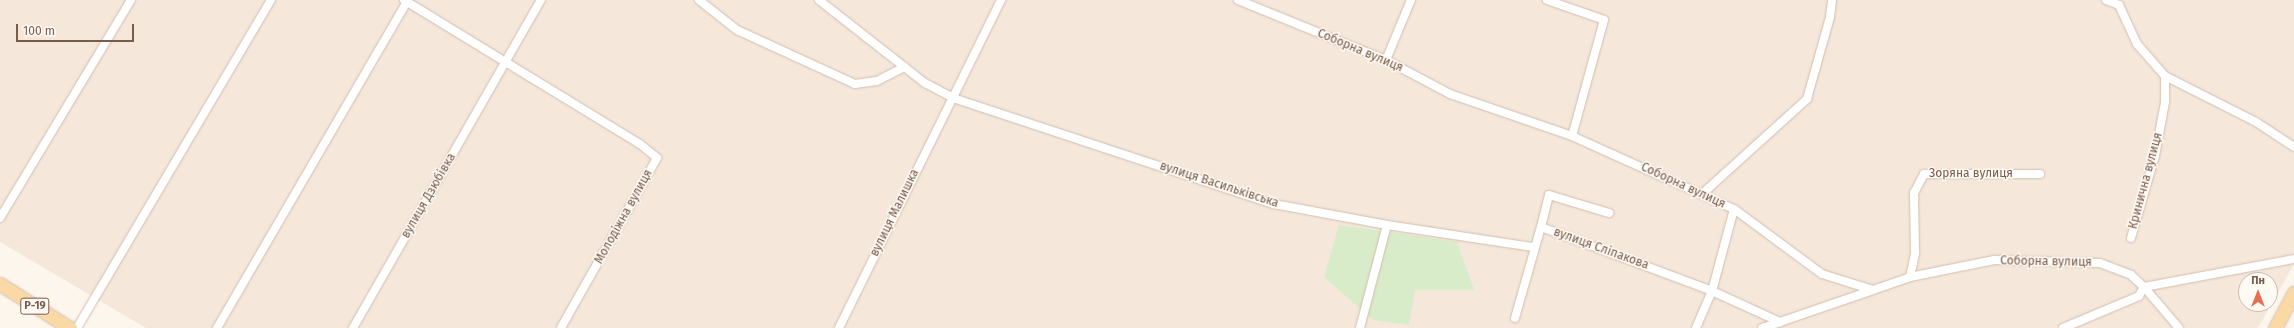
<!DOCTYPE html>
<meta charset="utf-8">
<style>
body{margin:0}
#map{position:relative;width:2294px;height:328px;overflow:hidden;background:#fdf6ec;font-family:"Fira Sans",sans-serif}
div>[style]{position:absolute}
.residential>*{inset:0;background:#f5e8da}
.green>*{inset:0;background:#d8ecc9}
.roads{filter:drop-shadow(0 0 1px #d1beb0) drop-shadow(0 0 1px #d1beb0)}
.street>*{height:8px;margin:-4px;padding:0 4px;transform-origin:4px;border-radius:4px;background:#fff}
.primary>*{height:13px;margin:-6.5px;padding:0 6.5px;transform-origin:6.5px;border-radius:6.5px;background:#fbd9a5}
span{translate:-50% -50%;white-space:nowrap;text-align:center;line-height:1.15;-webkit-text-stroke:3px #fffaf3;paint-order:stroke}
.shield-label span{padding:1px 3px;background:#fffaf3;border:1px solid;border-radius:3px;-webkit-text-stroke-width:0}
.shield-label{font-size:11px;color:#7a5c4d;font-weight:700}
.street-label{font-size:12px;color:#7a5c4d}
.north{position:absolute;left:2238px;top:272px;width:40px;height:40px;box-sizing:border-box;background:#fffaf3;border:1px solid #cabbb1;border-radius:50%;rotate:0deg;font-size:11px;font-weight:700;line-height:16px;text-align:center;color:#7a5c4d}
.north::after{content:'';display:block;margin:auto;width:14px;height:18px;background:#e76f51;clip-path:polygon(50% 0,100% 100%,50% 72%,0 100%)}
.scale{position:absolute;left:16px;top:24px;width:118px;height:18px;box-sizing:border-box;border:2px solid #7a5c4d;border-top:0;padding-left:5px;font-size:12px;line-height:14px;white-space:nowrap;color:#7a5c4d;-webkit-text-stroke:3px #fffaf3;paint-order:stroke}
</style>
<div id="map">
<div class="residential">
<i style="clip-path:polygon(evenodd,0 0,2294px 0,2294px 264px,2258px 328px,146px 328px,0 242px,0 0,2246px 280px,2270px 280px,2270px 304px,2246px 304px,2246px 280px)"></i>
</div>
<div class="green">
<i style="clip-path:polygon(1339px 225px,1457px 242px,1474px 290px,1415px 290px,1409px 325px,1373px 320px,1324px 277px)"></i>
</div>
<div class="roads">
<div class="street">
<i style="left:404px;top:0;width:276px;rotate:31.4deg"></i>
<i style="left:640px;top:144px;width:22px;rotate:39deg"></i>
<i style="left:657px;top:158px;width:195px;rotate:119.5deg"></i>
<i style="left:699px;top:0;width:48px;rotate:38.3deg"></i>
<i style="left:737px;top:30px;width:130px;rotate:24.6deg"></i>
<i style="left:855px;top:84px;width:22px;rotate:-8deg"></i>
<i style="left:877px;top:81px;width:31px;rotate:-27deg"></i>
<i style="left:819px;top:0;width:135px;rotate:38.1deg"></i>
<i style="left:925px;top:83px;width:32px;rotate:28deg"></i>
<i style="left:953px;top:98px;width:338px;rotate:18.3deg"></i>
<i style="left:1274px;top:204px;width:115px;rotate:10.5deg"></i>
<i style="left:1387px;top:225px;width:106px;rotate:104.7deg"></i>
<i style="left:1238px;top:0;width:160px;rotate:22.1deg"></i>
<i style="left:1386px;top:60px;width:72px;rotate:28deg"></i>
<i style="left:1450px;top:94px;width:129px;rotate:19deg"></i>
<i style="left:1572px;top:136px;width:178px;rotate:24.3deg"></i>
<i style="left:1734px;top:209px;width:85px;rotate:105deg"></i>
<i style="left:1712px;top:291px;width:75px;rotate:24.5deg"></i>
<i style="left:1780px;top:322px;width:98px;rotate:-19deg"></i>
<i style="left:1547px;top:0;width:60px;rotate:19.3deg"></i>
<i style="left:1604px;top:20px;width:120px;rotate:105.4deg"></i>
<i style="left:2106px;top:0;width:14px;rotate:21deg"></i>
<i style="left:2119px;top:5px;width:43px;rotate:65.2deg"></i>
<i style="left:2137px;top:44px;width:43px;rotate:48.8deg"></i>
<i style="left:2165px;top:76px;width:102px;rotate:26.8deg"></i>
<i style="left:2256px;top:122px;width:45px;rotate:33.3deg"></i>
<i style="left:1386px;top:60px;width:65px;rotate:-67.4deg"></i>
<i style="left:1702px;top:194px;width:142px;rotate:-42.1deg"></i>
<i style="left:1807px;top:99px;width:85px;rotate:-74.3deg"></i>
<i style="left:1830px;top:17px;width:17px;rotate:-83deg"></i>
<i style="left:1734px;top:209px;width:109px;rotate:36.5deg"></i>
<i style="left:1822px;top:274px;width:53px;rotate:17.4deg"></i>
<i style="left:1873px;top:290px;width:39px;rotate:-19deg"></i>
<i style="left:1910px;top:277px;width:25px;rotate:-78deg"></i>
<i style="left:1915px;top:253px;width:60px;rotate:-91deg"></i>
<i style="left:1914px;top:193px;width:21px;rotate:-62deg"></i>
<i style="left:1924px;top:174px;width:116px"></i>
<i style="left:0;top:218px;width:254px;rotate:-59deg"></i>
<i style="left:1387px;top:225px;width:148px;rotate:8.6deg"></i>
<i style="left:1541px;top:227px;width:33px;rotate:-76deg"></i>
<i style="left:1549px;top:195px;width:63px;rotate:16.7deg"></i>
<i style="left:2131px;top:238px;width:85px;rotate:-73.7deg"></i>
<i style="left:2155px;top:156px;width:55px;rotate:-79.5deg"></i>
<i style="left:2165px;top:102px;width:26px;rotate:-90deg"></i>
<i style="left:1910px;top:277px;width:86px;rotate:-11.4deg"></i>
<i style="left:1994px;top:260px;width:106px;rotate:1.6deg"></i>
<i style="left:2100px;top:263px;width:33px;rotate:21deg"></i>
<i style="left:2131px;top:275px;width:18px;rotate:43deg"></i>
<i style="left:2144px;top:287px;width:153px;rotate:-10.6deg"></i>
<i style="left:1515px;top:318px;width:95px;rotate:-74.1deg"></i>
<i style="left:1541px;top:227px;width:183px;rotate:20.5deg"></i>
<i style="left:1712px;top:291px;width:40px;rotate:113.4deg"></i>
<i style="left:77px;top:328px;width:381px;rotate:-59.4deg"></i>
<i style="left:217px;top:328px;width:377px;rotate:-59.8deg"></i>
<i style="left:353px;top:328px;width:378px;rotate:-60.2deg"></i>
<i style="left:839px;top:328px;width:366px;rotate:-63.7deg"></i>
<i style="left:1762px;top:328px;width:19px;rotate:-18deg"></i>
<i style="left:2063px;top:328px;width:82px;rotate:-22.8deg"></i>
<i style="left:2139px;top:296px;width:10px;rotate:-61deg"></i>
<i style="left:2144px;top:287px;width:54px;rotate:49.5deg"></i>
</div>
<div class="primary">
<i style="left:0;top:284px;width:83px;rotate:32.2deg"></i>
<i style="left:2275px;top:328px;width:40px;rotate:-62deg"></i>
</div>
</div>
<div class="shield-label">
<span style="left:35px;top:306px">Р-19</span>
</div>
<div class="street-label">
<span style="left:1360px;top:51px;rotate:23deg">Соборна вулиця</span>
<span style="left:1971px;top:174px">Зоряна вулиця</span>
<span style="left:2146px;top:181px;rotate:-75deg">Кринична вулиця</span>
<span style="left:1219px;top:185px;rotate:18deg">вулиця Васильківська</span>
<span style="left:1683px;top:186px;rotate:25deg">Соборна вулиця</span>
<span style="left:429px;top:196px;rotate:-60deg">вулиця Дзюбівка</span>
<span style="left:895px;top:213px;rotate:-64deg">вулиця Малишка</span>
<span style="left:624px;top:217px;rotate:-61deg">Молодіжна вулиця</span>
<span style="left:1601px;top:249px;rotate:20deg">вулиця Сліпакова</span>
<span style="left:2046px;top:262px;rotate:1deg">Соборна вулиця</span>
</div>
<div class="north">Пн</div>
<div class="scale">100 m</div>
</div>
